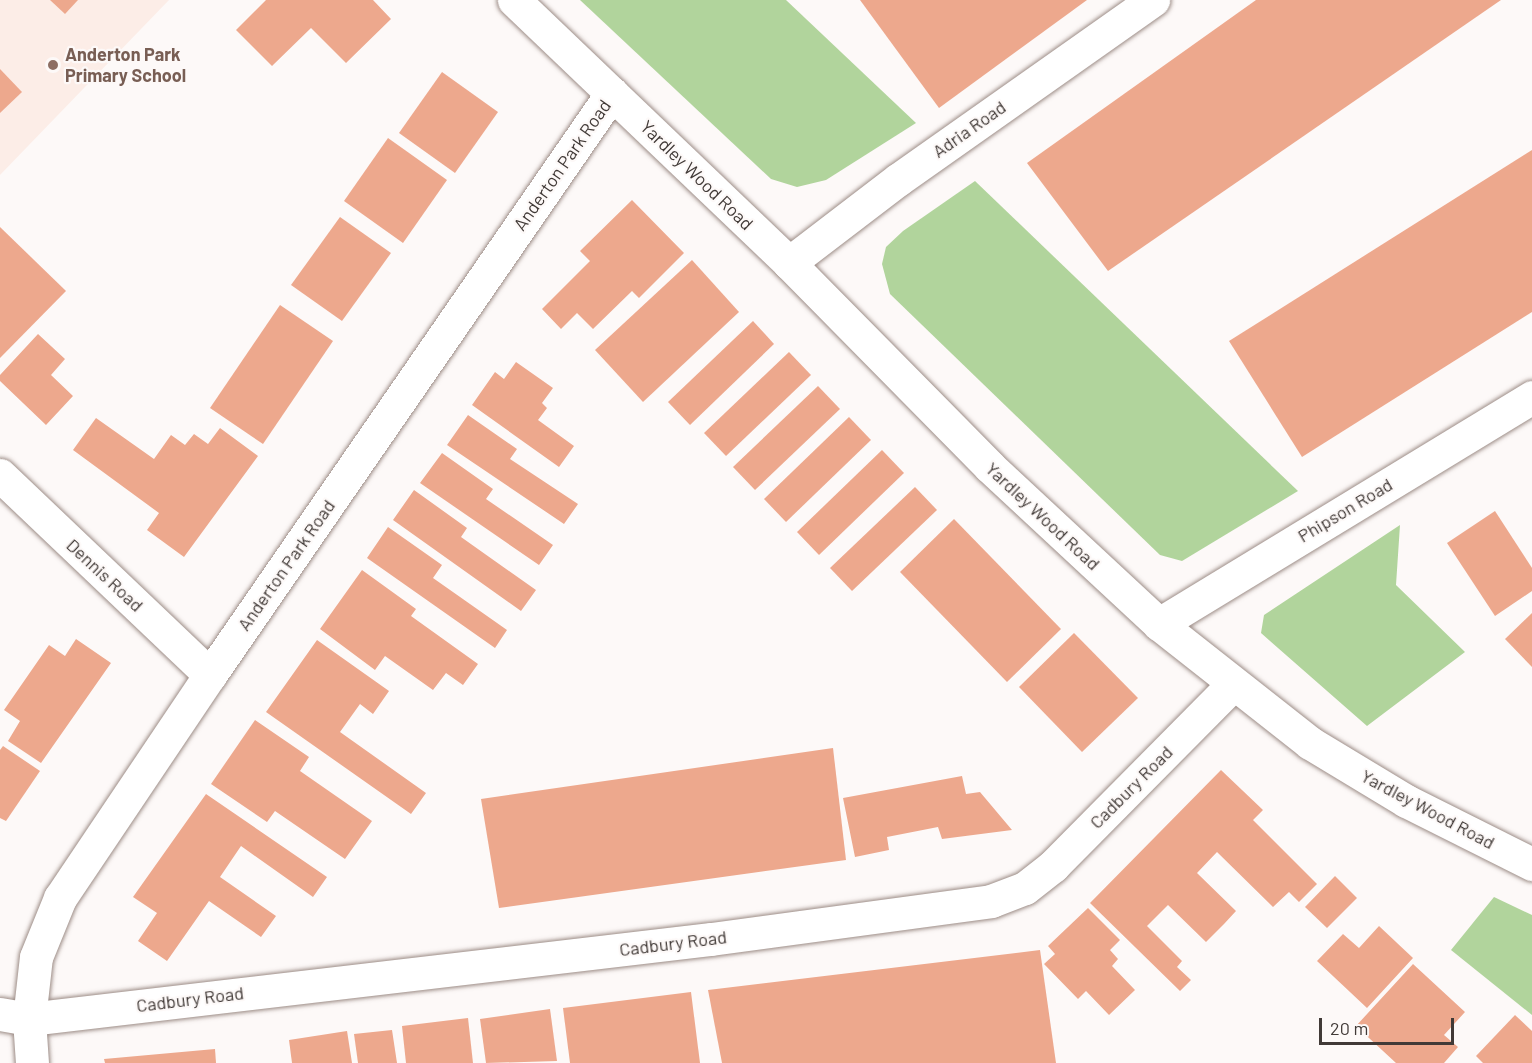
<!DOCTYPE html>
<style>
body{margin:0}
#map{position:relative;width:1532px;height:1063px;overflow:hidden;background:#fdf9f8;font-family:Barlow,sans-serif}
div>[style]{position:absolute}
.education>*{inset:0;background:#fcede7}
.green>*{inset:0;background:#b1d49c}
.building>*{inset:0;background:#eda88d}
.roads{filter:drop-shadow(0 0 2px #9d8d87) drop-shadow(0 0 2px #9d8d87)}
.minor>*{height:33px;margin:-16.5px;padding:0 16.5px;transform-origin:16.5px;border-radius:16.5px;background:#fff}
.dots>*{width:16px;height:16px;translate:-50% -50%;box-sizing:border-box;border:3px solid #fdf9f8;border-radius:50%}
span{translate:-50% -50%;white-space:nowrap;text-align:center;line-height:1.15;-webkit-text-stroke:4.5px #fdf9f8;paint-order:stroke}
.education-label{font-size:18px;color:#785e54;font-weight:700}
.left{translate:0 -50%;text-align:left}
.street-label{font-size:18px;color:#413a37}
.scale{position:absolute;left:1319px;top:1018px;width:135px;height:27px;box-sizing:border-box;border:3px solid #413a37;border-top:0;padding-left:8px;font-size:18px;line-height:21px;white-space:nowrap;color:#413a37;-webkit-text-stroke:4px #fdf9f8;paint-order:stroke}
</style>
<div id="map">
<div class="education">
<i style="clip-path:polygon(0 0,169px 0,0 175px)"></i>
</div>
<div class="green">
<i style="clip-path:polygon(580px 0,786px 0,916px 123px,826px 180px,797px 187px,771px 179px)"></i>
<i style="clip-path:polygon(975px 181px,1298px 491px,1182px 561px,1160px 555px,890px 294px,882px 264px,886px 247px,903px 231px)"></i>
<i style="clip-path:polygon(1400px 525px,1396px 585px,1465px 652px,1367px 726px,1261px 633px,1264px 615px)"></i>
<i style="clip-path:polygon(1494px 897px,1532px 915px,1532px 1015px,1451px 950px)"></i>
</div>
<div class="building">
<i style="clip-path:polygon(50px 0,78px 0,65px 14px)"></i>
<i style="clip-path:polygon(266px 0,373px 0,391px 19px,346px 63px,311px 28px,272px 66px,236px 30px)"></i>
<i style="clip-path:polygon(860px 0,1087px 0,939px 108px)"></i>
<i style="clip-path:polygon(1256px 0,1501px 0,1108px 271px,1027px 163px)"></i>
<i style="clip-path:polygon(0 69px,22px 92px,0 113px)"></i>
<i style="clip-path:polygon(442px 72px,498px 112px,455px 173px,399px 133px)"></i>
<i style="clip-path:polygon(388px 138px,447px 180px,403px 243px,344px 201px)"></i>
<i style="clip-path:polygon(1532px 150px,1532px 312px,1302px 457px,1229px 341px)"></i>
<i style="clip-path:polygon(632px 200px,684px 253px,639px 298px,632px 291px,593px 329px,577px 313px,561px 329px,542px 309px,590px 261px,580px 251px)"></i>
<i style="clip-path:polygon(340px 217px,391px 253px,342px 321px,291px 285px)"></i>
<i style="clip-path:polygon(0 227px,66px 291px,0 358px)"></i>
<i style="clip-path:polygon(692px 260px,739px 312px,643px 402px,595px 350px)"></i>
<i style="clip-path:polygon(280px 305px,333px 341px,263px 444px,210px 408px)"></i>
<i style="clip-path:polygon(753px 321px,774px 344px,690px 425px,668px 402px)"></i>
<i style="clip-path:polygon(38px 334px,65px 359px,51px 375px,73px 396px,46px 425px,0 381px,0 375px)"></i>
<i style="clip-path:polygon(789px 352px,811px 375px,726px 456px,704px 433px)"></i>
<i style="clip-path:polygon(516px 362px,553px 388px,542px 403px,547px 408px,538px 420px,574px 446px,559px 467px,472px 405px,495px 372px,504px 379px)"></i>
<i style="clip-path:polygon(818px 386px,840px 409px,755px 490px,733px 467px)"></i>
<i style="clip-path:polygon(468px 415px,517px 449px,510px 459px,578px 504px,564px 524px,447px 445px)"></i>
<i style="clip-path:polygon(849px 417px,871px 440px,786px 522px,764px 499px)"></i>
<i style="clip-path:polygon(96px 418px,154px 459px,171px 435px,185px 445px,194px 434px,208px 444px,220px 428px,258px 456px,184px 557px,147px 530px,159px 513px,73px 450px)"></i>
<i style="clip-path:polygon(882px 450px,904px 473px,819px 555px,797px 532px)"></i>
<i style="clip-path:polygon(442px 453px,493px 489px,486px 499px,553px 545px,539px 565px,420px 483px)"></i>
<i style="clip-path:polygon(915px 487px,937px 510px,852px 591px,830px 568px)"></i>
<i style="clip-path:polygon(414px 490px,467px 528px,461px 537px,536px 590px,521px 611px,393px 520px)"></i>
<i style="clip-path:polygon(1495px 511px,1532px 568px,1532px 591px,1495px 616px,1447px 543px)"></i>
<i style="clip-path:polygon(954px 519px,1061px 629px,1007px 682px,900px 572px)"></i>
<i style="clip-path:polygon(388px 527px,442px 565px,433px 578px,507px 630px,495px 648px,367px 558px)"></i>
<i style="clip-path:polygon(362px 570px,416px 609px,411px 616px,478px 664px,463px 685px,446px 673px,433px 690px,385px 656px,375px 670px,320px 629px)"></i>
<i style="clip-path:polygon(1532px 613px,1532px 667px,1505px 639px)"></i>
<i style="clip-path:polygon(1074px 633px,1138px 698px,1082px 752px,1019px 687px)"></i>
<i style="clip-path:polygon(76px 639px,111px 663px,41px 763px,8px 741px,20px 721px,4px 710px,49px 645px,65px 656px)"></i>
<i style="clip-path:polygon(317px 640px,389px 691px,373px 714px,360px 704px,340px 732px,426px 793px,411px 814px,266px 712px)"></i>
<i style="clip-path:polygon(255px 720px,309px 757px,300px 771px,372px 821px,345px 859px,275px 811px,267px 822px,211px 784px)"></i>
<i style="clip-path:polygon(3px 746px,40px 771px,6px 821px,0 818px,0 750px)"></i>
<i style="clip-path:polygon(833px 748px,846px 860px,499px 908px,481px 799px)"></i>
<i style="clip-path:polygon(1221px 770px,1263px 810px,1253px 820px,1317px 884px,1299px 902px,1289px 892px,1273px 907px,1217px 852px,1197px 873px,1236px 911px,1224px 924px,1206px 942px,1168px 905px,1147px 926px,1182px 961px,1177px 967px,1191px 980px,1180px 991px,1090px 903px)"></i>
<i style="clip-path:polygon(962px 776px,966px 794px,980px 792px,1012px 830px,942px 839px,938px 827px,887px 837px,889px 850px,855px 857px,843px 798px)"></i>
<i style="clip-path:polygon(206px 794px,327px 877px,313px 897px,241px 846px,220px 877px,276px 916px,261px 937px,209px 901px,167px 961px,138px 941px,157px 913px,133px 897px)"></i>
<i style="clip-path:polygon(1335px 876px,1357px 898px,1327px 928px,1305px 907px)"></i>
<i style="clip-path:polygon(1088px 908px,1120px 940px,1110px 950px,1118px 959px,1112px 966px,1135px 990px,1109px 1015px,1086px 991px,1078px 999px,1044px 964px,1055px 954px,1048px 946px)"></i>
<i style="clip-path:polygon(1379px 926px,1413px 958px,1367px 1008px,1317px 961px,1343px 934px,1359px 948px)"></i>
<i style="clip-path:polygon(1040px 950px,1056px 1063px,722px 1063px,708px 990px)"></i>
<i style="clip-path:polygon(1413px 964px,1465px 1012px,1444px 1035px,1458px 1047px,1444px 1063px,1396px 1063px,1356px 1026px)"></i>
<i style="clip-path:polygon(691px 992px,700px 1063px,570px 1063px,563px 1008px)"></i>
<i style="clip-path:polygon(550px 1009px,557px 1061px,486px 1063px,480px 1019px)"></i>
<i style="clip-path:polygon(1515px 1015px,1532px 1031px,1532px 1063px,1483px 1063px,1476px 1056px)"></i>
<i style="clip-path:polygon(468px 1018px,473px 1063px,406px 1063px,402px 1026px)"></i>
<i style="clip-path:polygon(392px 1030px,397px 1063px,358px 1063px,354px 1034px)"></i>
<i style="clip-path:polygon(347px 1031px,352px 1063px,292px 1063px,289px 1040px)"></i>
<i style="clip-path:polygon(215px 1049px,216px 1063px,105px 1063px,104px 1059px)"></i>
</div>
<div class="roads">
<div class="minor">
<i style="left:514px;top:0;width:381px;rotate:43.7deg"></i>
<i style="left:789px;top:263px;width:286px;rotate:45.4deg"></i>
<i style="left:990px;top:467px;width:231px;rotate:42.9deg"></i>
<i style="left:1159px;top:624px;width:192px;rotate:38.2deg"></i>
<i style="left:1310px;top:743px;width:112px;rotate:31.1deg"></i>
<i style="left:1406px;top:801px;width:141px;rotate:26.6deg"></i>
<i style="left:789px;top:263px;width:138px;rotate:-37.4deg"></i>
<i style="left:899px;top:179px;width:311px;rotate:-35.2deg"></i>
<i style="left:0;top:475px;width:290px;rotate:43.6deg"></i>
<i style="left:1159px;top:624px;width:437px;rotate:-31.3deg"></i>
<i style="left:0;top:1014px;width:29px;rotate:10deg"></i>
<i style="left:29px;top:1019px;width:687px;rotate:-6.69deg"></i>
<i style="left:711px;top:939px;width:283px;rotate:-7.7deg"></i>
<i style="left:991px;top:901px;width:36px;rotate:-21deg"></i>
<i style="left:1025px;top:888px;width:36px;rotate:-38deg"></i>
<i style="left:1053px;top:866px;width:256px;rotate:-45.3deg"></i>
<i style="left:32px;top:1063px;width:44px;rotate:-93.9deg"></i>
<i style="left:29px;top:1019px;width:62px;rotate:-83.6deg"></i>
<i style="left:36px;top:957px;width:64px;rotate:-67.9deg"></i>
<i style="left:60px;top:898px;width:269px;rotate:-56.1deg"></i>
<i style="left:210px;top:675px;width:707px;rotate:-55.37deg"></i>
</div>
</div>
<div class="dots">
<i style="left:53px;top:65px;background:#8d6e63"></i>
</div>
<div class="education-label">
<span class="left" style="left:65px;top:65px">Anderton Park<br>Primary School</span>
</div>
<div class="street-label">
<span style="left:969px;top:129px;rotate:-35deg">Adria Road</span>
<span style="left:562px;top:165px;rotate:-55deg">Anderton Park Road</span>
<span style="left:697px;top:175px;rotate:44deg">Yardley Wood Road</span>
<span style="left:1345px;top:510px;rotate:-31deg">Phipson Road</span>
<span style="left:1043px;top:516px;rotate:43deg">Yardley Wood Road</span>
<span style="left:286px;top:565px;rotate:-55deg">Anderton Park Road</span>
<span style="left:105px;top:575px;rotate:43deg">Dennis Road</span>
<span style="left:1131px;top:787px;rotate:-45deg">Cadbury Road</span>
<span style="left:1428px;top:809px;rotate:28deg">Yardley Wood Road</span>
<span style="left:673px;top:943px;rotate:-7deg">Cadbury Road</span>
<span style="left:190px;top:999px;rotate:-7deg">Cadbury Road</span>
</div>
<div class="scale">20 m</div>
</div>
